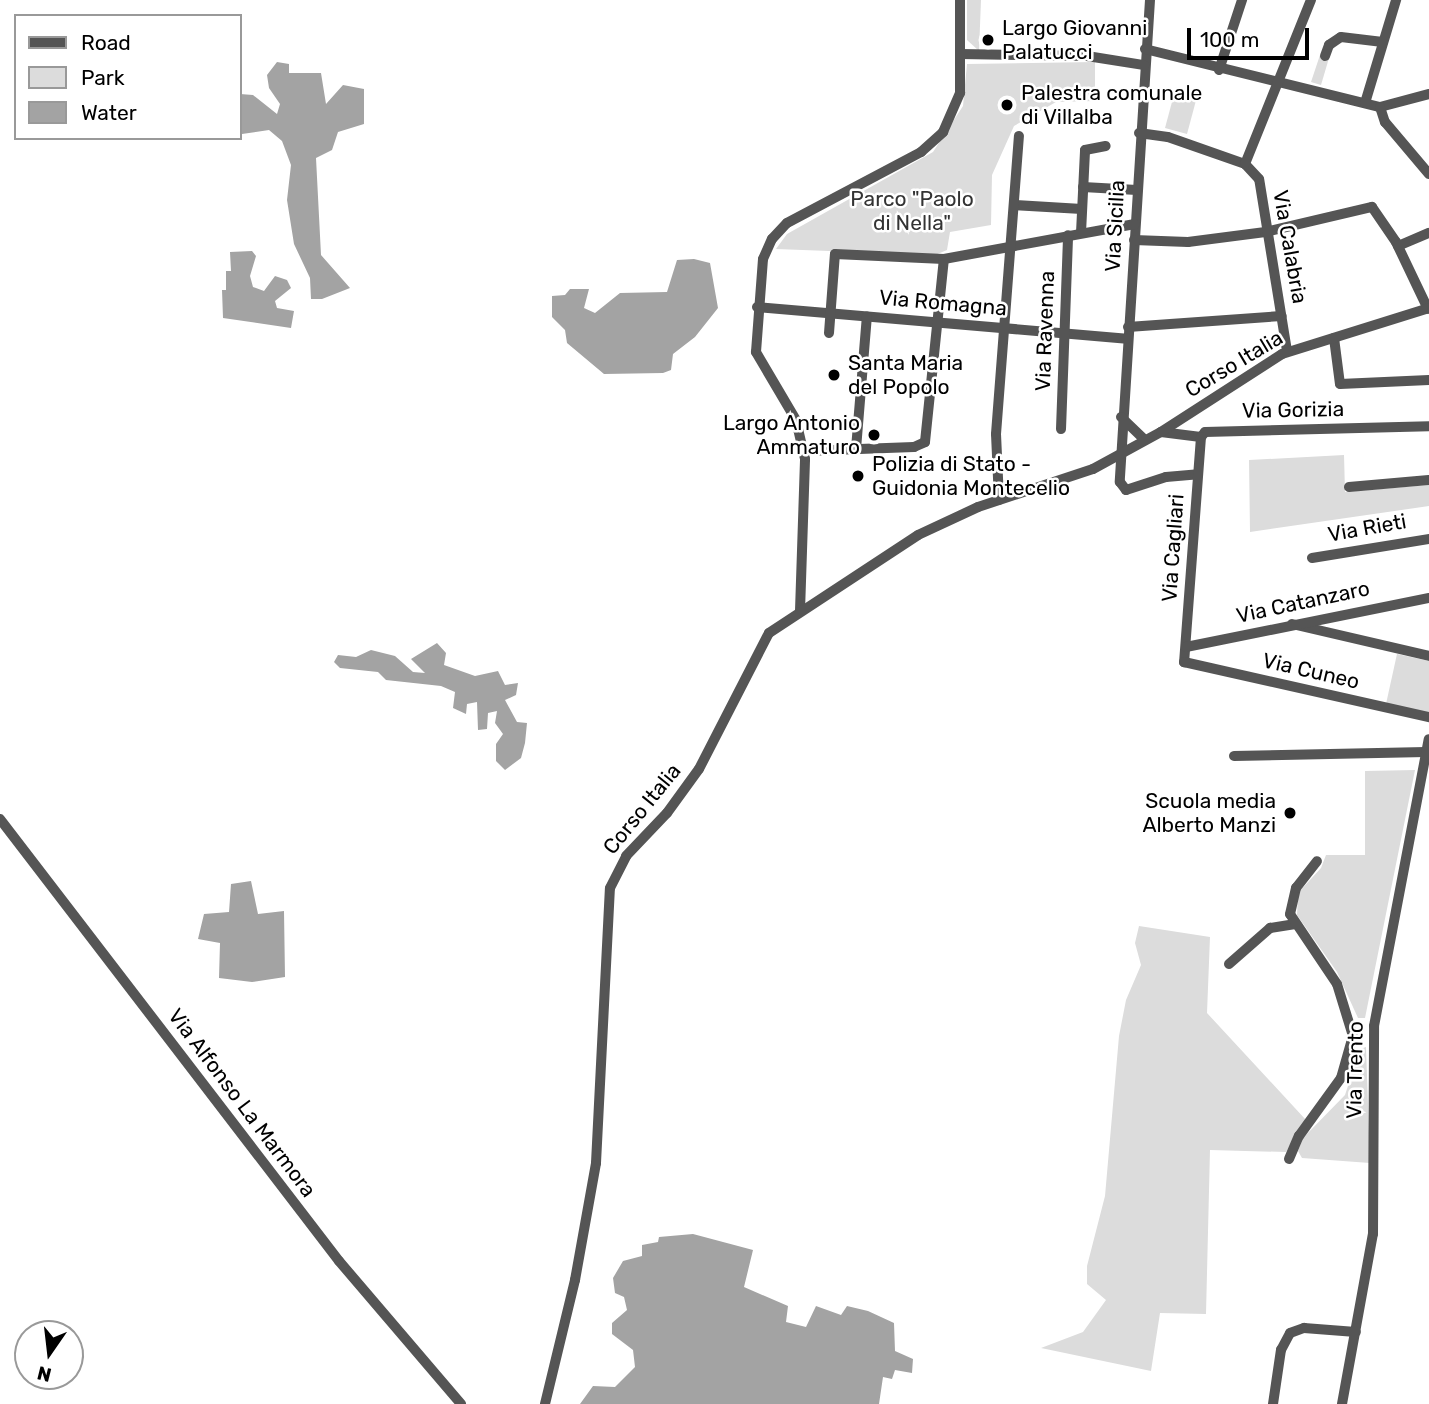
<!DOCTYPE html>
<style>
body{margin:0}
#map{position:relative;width:1429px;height:1404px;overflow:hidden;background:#fff;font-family:Rubik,sans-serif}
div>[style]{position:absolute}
.green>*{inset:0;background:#dcdcdc}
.water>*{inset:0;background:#a3a3a3}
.minor>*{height:10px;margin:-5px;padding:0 5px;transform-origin:5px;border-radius:5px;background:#555}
.dots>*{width:19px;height:19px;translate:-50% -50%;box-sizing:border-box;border:4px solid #fff;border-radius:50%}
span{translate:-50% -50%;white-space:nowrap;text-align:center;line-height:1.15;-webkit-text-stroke:5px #fff;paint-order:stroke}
.poi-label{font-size:21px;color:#000}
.left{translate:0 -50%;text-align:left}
.right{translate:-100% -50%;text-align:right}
.park-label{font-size:21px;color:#333}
.street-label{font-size:21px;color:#000}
.legend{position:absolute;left:14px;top:14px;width:228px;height:126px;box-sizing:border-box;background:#fff;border:2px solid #999;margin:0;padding:9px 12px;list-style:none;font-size:21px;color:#000}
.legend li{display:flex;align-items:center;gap:14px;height:35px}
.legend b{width:35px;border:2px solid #999}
.north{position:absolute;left:14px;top:1320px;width:70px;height:70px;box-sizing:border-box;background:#fff;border:2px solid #999;border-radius:50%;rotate:194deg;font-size:19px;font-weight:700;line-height:28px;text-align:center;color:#000}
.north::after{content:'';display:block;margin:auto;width:24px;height:32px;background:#000;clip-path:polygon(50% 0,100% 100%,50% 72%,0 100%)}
.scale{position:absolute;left:1187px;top:28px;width:122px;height:32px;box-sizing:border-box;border:4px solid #000;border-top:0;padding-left:9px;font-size:21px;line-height:24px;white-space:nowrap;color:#000;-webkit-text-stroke:5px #fff;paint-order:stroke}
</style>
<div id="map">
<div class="green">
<i style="clip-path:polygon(967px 0,981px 0,979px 51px,967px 40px)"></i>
<i style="clip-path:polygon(1320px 55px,1329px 58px,1321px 85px,1311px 82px)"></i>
<i style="clip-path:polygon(1095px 62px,1095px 101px,1056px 102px,1014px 126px,992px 175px,991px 225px,950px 232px,947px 250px,935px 255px,776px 249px,787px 234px,933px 152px,963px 106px,967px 64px)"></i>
<i style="clip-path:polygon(1176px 87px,1198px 93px,1187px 134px,1165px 128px)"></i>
<i style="clip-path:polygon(1344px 455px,1345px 492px,1429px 485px,1429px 506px,1250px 532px,1249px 460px)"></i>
<i style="clip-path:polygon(1397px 654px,1429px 661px,1429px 714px,1386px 704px)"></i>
<i style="clip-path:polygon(1415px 770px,1365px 1018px,1358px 1018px,1337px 972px,1297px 915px,1298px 893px,1321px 868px,1326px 855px,1365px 855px,1365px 771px)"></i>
<i style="clip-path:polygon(1139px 926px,1210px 937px,1207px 1013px,1306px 1120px,1286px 1152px,1210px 1150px,1206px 1314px,1160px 1313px,1151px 1371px,1041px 1348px,1083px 1332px,1106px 1300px,1087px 1284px,1087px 1266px,1105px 1196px,1119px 1036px,1126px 1000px,1141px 965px,1135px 943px)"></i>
<i style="clip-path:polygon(1366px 1047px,1370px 1163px,1302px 1158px,1298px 1151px,1303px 1138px,1345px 1095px,1360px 1049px)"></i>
</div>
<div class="water">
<i style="clip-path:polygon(277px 62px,289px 64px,289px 73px,321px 73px,326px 104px,343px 85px,364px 89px,364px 124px,338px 132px,332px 150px,316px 158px,321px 255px,350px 288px,322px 299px,311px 299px,310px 278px,294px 244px,287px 200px,291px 165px,282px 141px,269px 130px,242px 134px,240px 127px,240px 94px,253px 95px,277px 114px,280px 104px,269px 88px,267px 75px)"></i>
<i style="clip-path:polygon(252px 251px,256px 256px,250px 276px,253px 287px,264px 291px,275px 276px,287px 280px,291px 288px,275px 301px,277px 308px,294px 311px,291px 328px,223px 318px,222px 290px,226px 290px,226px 271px,231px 271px,230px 252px)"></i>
<i style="clip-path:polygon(694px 259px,710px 263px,718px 308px,695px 337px,673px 354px,671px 370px,663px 373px,604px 374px,567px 343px,565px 330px,552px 317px,552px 296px,565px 295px,570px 289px,589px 289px,584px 308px,595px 313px,620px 293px,667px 292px,677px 260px)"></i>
<i style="clip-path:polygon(437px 643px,446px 653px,444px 665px,475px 676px,498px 671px,505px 685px,518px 683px,516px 695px,505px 700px,517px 722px,527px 723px,525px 743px,521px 758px,505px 770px,496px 761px,496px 744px,503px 734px,495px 723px,497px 711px,488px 713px,487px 729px,478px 730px,477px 702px,467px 704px,466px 714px,453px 708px,455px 692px,441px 686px,386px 680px,378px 672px,340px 668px,334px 662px,338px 655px,356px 657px,371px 650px,395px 656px,413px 672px,425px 673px,411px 659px)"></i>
<i style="clip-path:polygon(251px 881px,258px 914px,284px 911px,285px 977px,252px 982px,219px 978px,220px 943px,198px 939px,204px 914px,229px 912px,231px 884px)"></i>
<i style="clip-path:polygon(693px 1234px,753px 1250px,744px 1287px,788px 1306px,786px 1322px,806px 1327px,816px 1306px,841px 1315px,847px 1306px,868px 1311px,894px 1323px,895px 1351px,913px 1359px,912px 1373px,895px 1370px,892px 1379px,883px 1377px,879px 1404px,580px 1404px,593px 1386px,615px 1387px,635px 1367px,633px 1350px,612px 1334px,612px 1323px,627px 1310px,624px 1297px,615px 1293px,613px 1278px,623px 1261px,642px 1256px,642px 1245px,658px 1242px,659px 1237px)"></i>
</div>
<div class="minor">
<i style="left:1150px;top:0;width:483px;rotate:93.6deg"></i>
<i style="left:1120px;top:482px;width:10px;rotate:53deg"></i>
<i style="left:1126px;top:490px;width:42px;rotate:-18deg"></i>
<i style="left:1166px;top:477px;width:32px;rotate:-5deg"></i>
<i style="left:1145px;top:49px;width:242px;rotate:13.9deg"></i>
<i style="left:1380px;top:107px;width:51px;rotate:-14.9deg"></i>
<i style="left:961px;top:54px;width:126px;rotate:0.9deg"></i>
<i style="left:1087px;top:56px;width:58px;rotate:9deg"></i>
<i style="left:1325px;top:56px;width:12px;rotate:-70deg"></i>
<i style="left:1329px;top:45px;width:14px;rotate:-34deg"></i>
<i style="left:1341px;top:37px;width:42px;rotate:6.8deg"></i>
<i style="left:1219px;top:70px;width:74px;rotate:-71.8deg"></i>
<i style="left:1365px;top:103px;width:108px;rotate:-73.2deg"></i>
<i style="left:1380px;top:107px;width:16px;rotate:72deg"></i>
<i style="left:1385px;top:122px;width:68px;rotate:49.8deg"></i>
<i style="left:1139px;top:133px;width:29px;rotate:8deg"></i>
<i style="left:1168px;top:137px;width:82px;rotate:19.3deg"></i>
<i style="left:1083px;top:187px;width:54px;rotate:3.2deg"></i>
<i style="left:1014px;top:205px;width:68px;rotate:3.4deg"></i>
<i style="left:1081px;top:233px;width:83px;rotate:-87.2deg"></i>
<i style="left:1085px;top:150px;width:21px;rotate:-11deg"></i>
<i style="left:1134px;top:240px;width:54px;rotate:2.1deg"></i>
<i style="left:1188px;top:242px;width:78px;rotate:-7.4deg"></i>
<i style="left:1265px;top:232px;width:110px;rotate:-13.2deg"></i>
<i style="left:1372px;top:207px;width:42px;rotate:55.6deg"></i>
<i style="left:1396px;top:242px;width:74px;rotate:64.5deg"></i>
<i style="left:1398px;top:246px;width:34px;rotate:-23deg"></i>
<i style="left:757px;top:307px;width:371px;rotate:4.9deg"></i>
<i style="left:1128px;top:327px;width:154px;rotate:-4.1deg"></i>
<i style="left:829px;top:333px;width:79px;rotate:-85.7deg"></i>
<i style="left:835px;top:254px;width:109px;rotate:2.6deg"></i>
<i style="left:944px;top:259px;width:194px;rotate:-10.4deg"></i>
<i style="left:1334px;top:338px;width:46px;rotate:82.6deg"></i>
<i style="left:1340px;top:384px;width:89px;rotate:-2.6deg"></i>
<i style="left:1287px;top:351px;width:174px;rotate:-99.2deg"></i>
<i style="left:1259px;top:179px;width:21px;rotate:-133deg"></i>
<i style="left:1245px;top:164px;width:177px;rotate:-68.1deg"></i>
<i style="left:1121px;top:417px;width:33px;rotate:44deg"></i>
<i style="left:1061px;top:429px;width:194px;rotate:-87.9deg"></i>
<i style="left:1161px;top:432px;width:40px;rotate:7.1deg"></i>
<i style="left:1201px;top:437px;width:6px;rotate:-51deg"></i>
<i style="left:1205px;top:432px;width:224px;rotate:-1.5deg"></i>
<i style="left:1201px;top:437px;width:226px;rotate:94.3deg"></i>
<i style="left:1184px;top:662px;width:251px;rotate:12.7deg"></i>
<i style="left:856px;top:449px;width:133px;rotate:-85.3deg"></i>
<i style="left:805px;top:451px;width:109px;rotate:-2.1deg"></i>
<i style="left:914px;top:447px;width:12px;rotate:-24deg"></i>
<i style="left:925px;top:442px;width:184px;rotate:-84.1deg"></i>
<i style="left:1349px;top:487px;width:80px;rotate:-5deg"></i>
<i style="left:999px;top:500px;width:66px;rotate:-92.6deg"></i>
<i style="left:996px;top:434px;width:299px;rotate:-85.6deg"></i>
<i style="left:1312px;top:558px;width:119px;rotate:-9.2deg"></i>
<i style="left:800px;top:611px;width:152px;rotate:-88.1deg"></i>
<i style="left:805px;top:459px;width:40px;rotate:-103deg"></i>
<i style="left:796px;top:420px;width:79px;rotate:-120.5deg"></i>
<i style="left:756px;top:352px;width:93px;rotate:-85.7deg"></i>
<i style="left:763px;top:259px;width:22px;rotate:-66deg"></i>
<i style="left:772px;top:239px;width:22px;rotate:-47deg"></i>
<i style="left:787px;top:223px;width:152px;rotate:-27.9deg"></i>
<i style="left:921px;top:152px;width:30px;rotate:-42deg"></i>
<i style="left:943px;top:132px;width:43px;rotate:-66.4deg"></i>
<i style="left:960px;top:93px;width:93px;rotate:-90deg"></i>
<i style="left:1292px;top:624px;width:141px;rotate:13.1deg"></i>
<i style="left:1186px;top:647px;width:248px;rotate:-11.4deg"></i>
<i style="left:1234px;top:756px;width:192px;rotate:-1.2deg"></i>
<i style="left:0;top:819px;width:557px;rotate:52.51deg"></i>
<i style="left:339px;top:1261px;width:188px;rotate:49.5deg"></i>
<i style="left:1229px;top:964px;width:55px;rotate:-41.3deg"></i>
<i style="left:1270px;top:928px;width:24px;rotate:-9deg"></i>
<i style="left:1289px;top:1159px;width:25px;rotate:-67deg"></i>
<i style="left:1299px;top:1136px;width:72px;rotate:-54.1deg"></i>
<i style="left:1341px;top:1078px;width:44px;rotate:-74.1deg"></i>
<i style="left:1353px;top:1036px;width:54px;rotate:-107.1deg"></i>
<i style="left:1337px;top:984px;width:84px;rotate:-123.9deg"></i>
<i style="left:1290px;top:914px;width:27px;rotate:-77deg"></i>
<i style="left:1296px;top:888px;width:34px;rotate:-52deg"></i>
<i style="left:545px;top:1404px;width:128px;rotate:-76.4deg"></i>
<i style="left:575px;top:1280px;width:119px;rotate:-79.8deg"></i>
<i style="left:596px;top:1163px;width:275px;rotate:-87.1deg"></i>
<i style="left:610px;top:888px;width:36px;rotate:-63deg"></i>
<i style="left:626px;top:856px;width:59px;rotate:-46.4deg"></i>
<i style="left:667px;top:813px;width:54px;rotate:-54deg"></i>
<i style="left:699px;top:769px;width:153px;rotate:-62.8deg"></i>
<i style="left:769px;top:633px;width:178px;rotate:-33.3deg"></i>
<i style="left:918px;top:535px;width:66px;rotate:-25deg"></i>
<i style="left:978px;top:507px;width:121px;rotate:-18.3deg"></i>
<i style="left:1093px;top:469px;width:77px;rotate:-28.6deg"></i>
<i style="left:1161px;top:432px;width:144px;rotate:-32.8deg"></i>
<i style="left:1282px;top:354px;width:154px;rotate:-17.4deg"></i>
<i style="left:1273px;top:1404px;width:55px;rotate:-81.6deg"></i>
<i style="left:1281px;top:1350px;width:19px;rotate:-62deg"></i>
<i style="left:1290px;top:1333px;width:15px;rotate:-20deg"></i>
<i style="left:1304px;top:1328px;width:52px;rotate:4.4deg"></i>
<i style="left:1342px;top:1404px;width:173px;rotate:-79.7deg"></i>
<i style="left:1373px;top:1234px;width:208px;rotate:-89.7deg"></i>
<i style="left:1374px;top:1026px;width:292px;rotate:-79.2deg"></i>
</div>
<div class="dots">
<i style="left:988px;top:40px;background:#000"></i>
<i style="left:1007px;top:105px;background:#000"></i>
<i style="left:834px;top:375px;background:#000"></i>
<i style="left:874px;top:435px;background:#000"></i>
<i style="left:858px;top:476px;background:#000"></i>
<i style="left:1290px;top:813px;background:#000"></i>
</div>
<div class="poi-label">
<span class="left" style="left:1002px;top:40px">Largo Giovanni<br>Palatucci</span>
<span class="left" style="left:1021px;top:105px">Palestra comunale<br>di Villalba</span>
<span class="left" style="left:848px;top:375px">Santa Maria<br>del Popolo</span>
<span class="right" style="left:860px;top:435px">Largo Antonio<br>Ammaturo</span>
<span class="left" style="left:872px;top:476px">Polizia di Stato -<br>Guidonia Montecelio</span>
<span class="right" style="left:1276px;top:813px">Scuola media<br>Alberto Manzi</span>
</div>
<div class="park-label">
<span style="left:912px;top:211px">Parco "Paolo<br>di Nella"</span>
</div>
<div class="street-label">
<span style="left:1115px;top:226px;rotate:-87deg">Via Sicilia</span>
<span style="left:1290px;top:247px;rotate:80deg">Via Calabria</span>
<span style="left:943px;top:303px;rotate:5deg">Via Romagna</span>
<span style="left:1045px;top:331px;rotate:-88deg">Via Ravenna</span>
<span style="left:1234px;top:364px;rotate:-31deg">Corso Italia</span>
<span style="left:1293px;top:410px;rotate:-1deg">Via Gorizia</span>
<span style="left:1367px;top:528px;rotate:-10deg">Via Rieti</span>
<span style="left:1173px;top:548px;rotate:-86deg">Via Cagliari</span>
<span style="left:1303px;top:602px;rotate:-12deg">Via Catanzaro</span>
<span style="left:1311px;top:671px;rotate:13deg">Via Cuneo</span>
<span style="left:642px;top:809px;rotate:-51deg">Corso Italia</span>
<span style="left:1355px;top:1070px;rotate:-89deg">Via Trento</span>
<span style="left:242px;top:1103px;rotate:53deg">Via Alfonso La Marmora</span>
</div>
<ul class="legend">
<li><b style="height:9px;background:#555"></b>Road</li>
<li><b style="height:19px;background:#dcdcdc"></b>Park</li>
<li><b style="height:19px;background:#a3a3a3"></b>Water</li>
</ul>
<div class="north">N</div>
<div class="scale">100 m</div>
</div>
